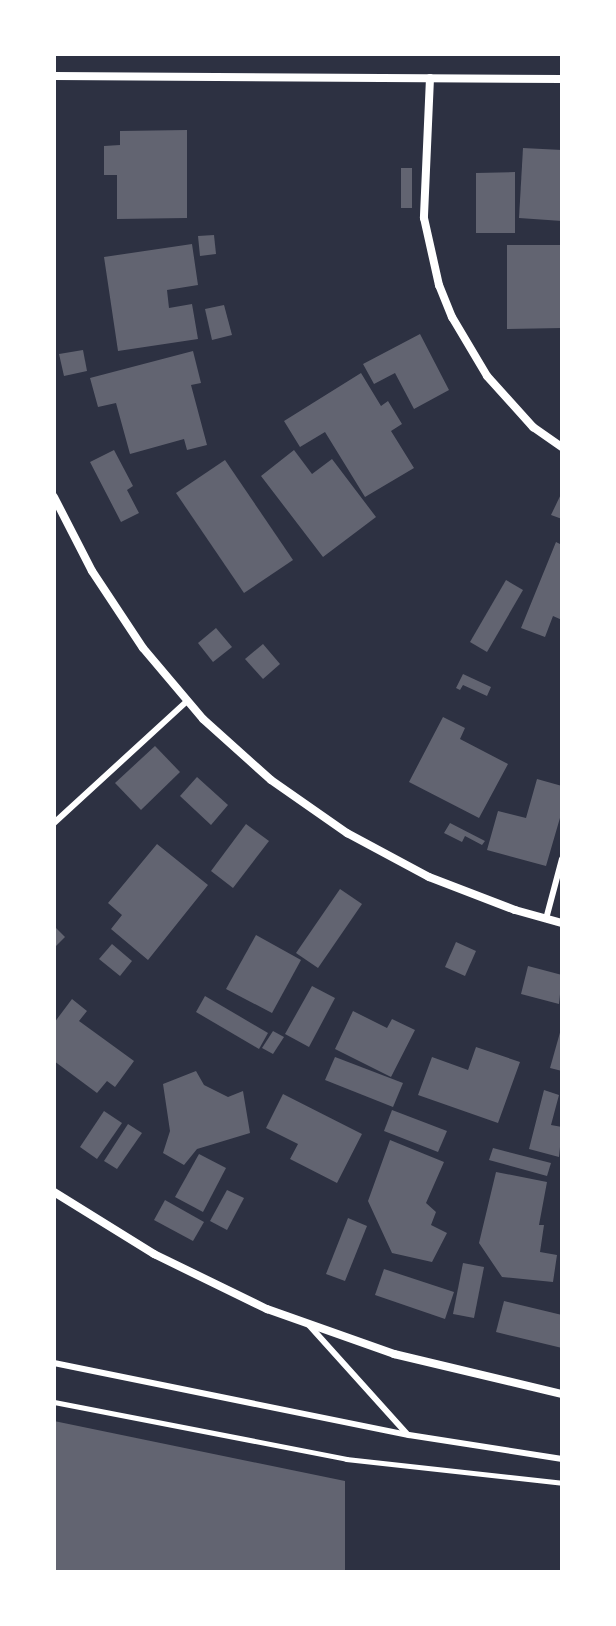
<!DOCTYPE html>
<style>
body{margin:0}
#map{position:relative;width:616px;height:1626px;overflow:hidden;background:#2d3142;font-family:Cabin,sans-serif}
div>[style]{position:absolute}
.building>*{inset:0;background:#626471}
.path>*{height:5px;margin:-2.5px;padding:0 2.5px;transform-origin:2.5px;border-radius:2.5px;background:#fff}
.service>*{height:6px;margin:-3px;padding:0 3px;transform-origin:3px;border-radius:3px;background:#fff}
.minor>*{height:8px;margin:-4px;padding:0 4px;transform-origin:4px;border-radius:4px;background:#fff}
span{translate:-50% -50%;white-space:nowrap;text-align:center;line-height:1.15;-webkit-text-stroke:6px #fff;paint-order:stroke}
.frame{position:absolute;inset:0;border:56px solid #fff;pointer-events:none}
</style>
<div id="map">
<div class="building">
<i style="clip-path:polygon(187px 130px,187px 218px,117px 219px,117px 175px,104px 175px,104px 146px,120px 145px,120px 131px)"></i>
<i style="clip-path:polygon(523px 148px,562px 150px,562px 221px,519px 218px)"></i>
<i style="clip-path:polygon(401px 168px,412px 168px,412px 208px,401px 208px)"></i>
<i style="clip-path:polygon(515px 172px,515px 233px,476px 233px,476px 173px)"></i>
<i style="clip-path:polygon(214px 235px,216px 254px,200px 256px,198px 236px)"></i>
<i style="clip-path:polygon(192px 244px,198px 285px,167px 290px,169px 308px,192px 304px,198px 339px,118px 351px,104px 257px)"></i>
<i style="clip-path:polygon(507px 245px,562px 245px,562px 328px,507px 329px)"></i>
<i style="clip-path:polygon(224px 305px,232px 335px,212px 340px,205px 309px)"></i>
<i style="clip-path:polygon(420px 334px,449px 390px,414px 409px,395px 373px,374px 384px,363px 364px)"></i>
<i style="clip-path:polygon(83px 350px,87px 371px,64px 376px,59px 354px)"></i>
<i style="clip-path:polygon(193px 351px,201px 383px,191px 385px,207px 445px,187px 450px,184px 439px,130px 454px,116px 403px,98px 407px,90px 378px)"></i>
<i style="clip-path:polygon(361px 373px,381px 406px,388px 401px,402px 424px,391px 431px,414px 468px,365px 497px,325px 432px,300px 447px,284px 421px)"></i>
<i style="clip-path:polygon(114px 450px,133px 486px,127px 490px,139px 513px,121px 522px,90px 462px)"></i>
<i style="clip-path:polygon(294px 450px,312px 474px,332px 459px,376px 517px,323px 557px,261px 476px)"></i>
<i style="clip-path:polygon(225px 460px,293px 560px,244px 593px,176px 493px)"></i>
<i style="clip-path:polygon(562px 492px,562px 519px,551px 515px)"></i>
<i style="clip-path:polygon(556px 542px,562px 545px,562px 620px,553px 616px,545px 637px,521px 628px)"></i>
<i style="clip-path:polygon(506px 580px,523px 590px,487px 652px,470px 642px)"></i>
<i style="clip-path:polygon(216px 628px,232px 647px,213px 662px,198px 643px)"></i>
<i style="clip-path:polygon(263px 644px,280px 664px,263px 679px,245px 659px)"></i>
<i style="clip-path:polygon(463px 674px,491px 687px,487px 696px,463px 685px,460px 690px,456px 688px)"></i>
<i style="clip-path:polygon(443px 717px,465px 728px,460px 739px,508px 764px,479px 818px,409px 782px)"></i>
<i style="clip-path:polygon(155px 746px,180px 772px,141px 810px,115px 783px)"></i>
<i style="clip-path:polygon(197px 777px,228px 805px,211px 825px,180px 796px)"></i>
<i style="clip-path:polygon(537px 779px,562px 786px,562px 811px,546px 866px,487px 850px,498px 811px,526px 818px)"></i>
<i style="clip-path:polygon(450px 823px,485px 841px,482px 845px,465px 836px,462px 842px,444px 833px)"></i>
<i style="clip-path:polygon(246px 824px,269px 841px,233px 888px,211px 871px)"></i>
<i style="clip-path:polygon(157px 844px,208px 885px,148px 960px,111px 929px,122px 915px,108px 903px)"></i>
<i style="clip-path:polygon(340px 889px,362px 904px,318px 968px,296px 953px)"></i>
<i style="clip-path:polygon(54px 926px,65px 937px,54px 948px)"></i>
<i style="clip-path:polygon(256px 935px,301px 960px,272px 1013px,226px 989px)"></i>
<i style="clip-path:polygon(456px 942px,476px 951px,465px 976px,445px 967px)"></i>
<i style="clip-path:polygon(112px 944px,132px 961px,120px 976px,99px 959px)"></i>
<i style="clip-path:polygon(528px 966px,562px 975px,559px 1004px,521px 994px)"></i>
<i style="clip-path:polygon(312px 986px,335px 998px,309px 1047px,285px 1034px)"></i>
<i style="clip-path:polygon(205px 996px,268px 1033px,259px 1049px,196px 1012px)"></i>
<i style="clip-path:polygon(72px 999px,87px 1011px,79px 1021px,134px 1061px,115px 1087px,107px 1081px,97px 1093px,54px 1061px,54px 1023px)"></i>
<i style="clip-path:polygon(353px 1011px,387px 1028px,392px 1019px,415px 1030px,391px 1077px,335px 1049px)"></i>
<i style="clip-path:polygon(561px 1029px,562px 1029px,562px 1071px,550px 1068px)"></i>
<i style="clip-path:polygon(273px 1031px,284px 1037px,273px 1054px,262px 1048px)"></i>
<i style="clip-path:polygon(476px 1047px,520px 1062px,498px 1123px,418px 1095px,432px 1057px,468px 1070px)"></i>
<i style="clip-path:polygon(335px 1057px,403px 1083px,393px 1107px,325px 1080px)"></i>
<i style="clip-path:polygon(196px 1071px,204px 1085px,228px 1097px,243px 1091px,250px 1133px,197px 1149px,184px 1165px,163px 1153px,170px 1131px,163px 1084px)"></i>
<i style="clip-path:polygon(544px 1090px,559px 1095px,551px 1125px,562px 1127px,559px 1157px,529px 1149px)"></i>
<i style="clip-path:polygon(283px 1094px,362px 1134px,337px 1183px,290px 1159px,298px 1144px,266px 1128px)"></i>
<i style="clip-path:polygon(392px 1110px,447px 1131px,438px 1152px,384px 1131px)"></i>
<i style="clip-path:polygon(104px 1111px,122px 1123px,97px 1159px,80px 1147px)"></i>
<i style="clip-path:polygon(128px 1124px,142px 1133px,117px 1169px,104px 1161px)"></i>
<i style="clip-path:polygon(390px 1140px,444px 1162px,426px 1203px,436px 1212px,431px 1225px,447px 1233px,432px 1262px,392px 1253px,368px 1201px)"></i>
<i style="clip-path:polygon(493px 1148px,551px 1163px,547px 1176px,489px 1160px)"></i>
<i style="clip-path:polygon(199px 1154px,226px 1168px,203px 1212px,175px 1197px)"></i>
<i style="clip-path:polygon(496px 1172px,547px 1182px,539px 1225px,544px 1225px,540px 1252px,557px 1255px,553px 1282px,502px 1277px,479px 1243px)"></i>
<i style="clip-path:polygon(227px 1190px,244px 1198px,227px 1230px,210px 1221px)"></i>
<i style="clip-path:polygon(165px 1200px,204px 1222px,193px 1241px,154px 1220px)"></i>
<i style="clip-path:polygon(348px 1218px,367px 1226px,345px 1281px,326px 1274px)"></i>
<i style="clip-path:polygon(463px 1263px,484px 1267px,474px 1318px,453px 1314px)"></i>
<i style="clip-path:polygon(384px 1269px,454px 1292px,445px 1319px,375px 1295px)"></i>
<i style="clip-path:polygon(504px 1301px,562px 1315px,562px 1348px,496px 1332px)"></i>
<i style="clip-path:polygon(54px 1421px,345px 1481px,345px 1572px,54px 1572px)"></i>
</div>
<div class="path">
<i style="left:54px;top:1402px;width:298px;rotate:11deg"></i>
<i style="left:346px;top:1459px;width:217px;rotate:6.3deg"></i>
</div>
<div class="service">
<i style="left:54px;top:823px;width:180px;rotate:-42.5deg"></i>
<i style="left:546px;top:919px;width:62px;rotate:-75.1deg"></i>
<i style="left:308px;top:1324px;width:148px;rotate:48deg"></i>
<i style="left:54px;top:1363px;width:362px;rotate:11.5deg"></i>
<i style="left:409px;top:1435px;width:155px;rotate:8.9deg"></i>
</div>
<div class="minor">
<i style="left:54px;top:76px;width:508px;rotate:0.34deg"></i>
<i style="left:430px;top:78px;width:140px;rotate:92.5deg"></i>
<i style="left:424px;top:218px;width:69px;rotate:77.4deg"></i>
<i style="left:439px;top:285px;width:35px;rotate:68deg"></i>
<i style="left:452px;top:317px;width:69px;rotate:59.3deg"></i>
<i style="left:487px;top:376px;width:69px;rotate:48deg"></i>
<i style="left:533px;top:427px;width:35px;rotate:35deg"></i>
<i style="left:54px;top:497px;width:83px;rotate:62.8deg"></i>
<i style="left:92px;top:571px;width:92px;rotate:56.5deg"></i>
<i style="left:143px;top:648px;width:93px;rotate:49.8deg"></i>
<i style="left:203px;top:719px;width:91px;rotate:41.9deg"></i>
<i style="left:271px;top:780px;width:93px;rotate:34.9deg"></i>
<i style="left:347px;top:833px;width:93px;rotate:28.2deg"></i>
<i style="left:429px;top:877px;width:92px;rotate:21deg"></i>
<i style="left:515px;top:910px;width:49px;rotate:15.5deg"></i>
<i style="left:54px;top:1192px;width:118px;rotate:31.8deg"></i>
<i style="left:154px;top:1254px;width:126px;rotate:26deg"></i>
<i style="left:267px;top:1309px;width:135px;rotate:19.5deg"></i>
<i style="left:394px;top:1354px;width:173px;rotate:13.4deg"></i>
</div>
<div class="frame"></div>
</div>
